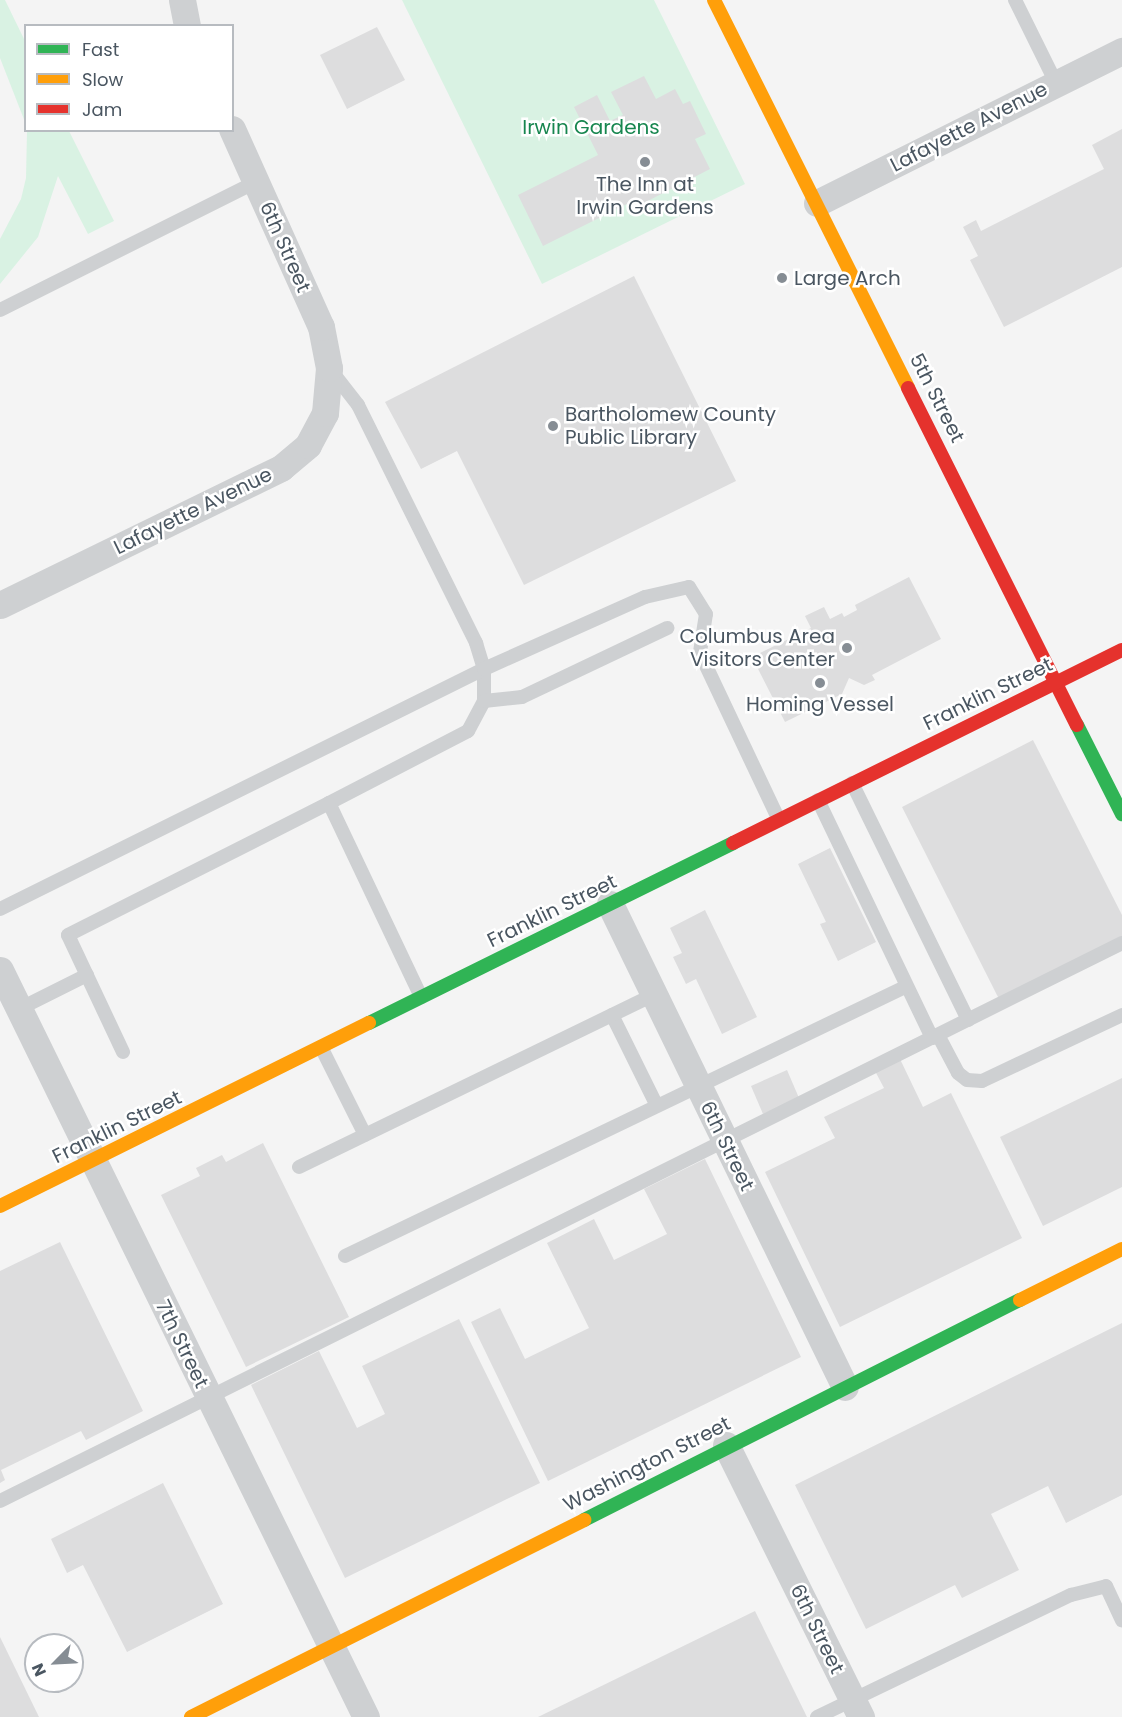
<!DOCTYPE html>
<style>
body{margin:0}
#map{position:relative;width:1122px;height:1717px;overflow:hidden;background:#f4f4f4;font-family:Poppins,sans-serif}
div>[style]{position:absolute}
.green>*{inset:0;background:#d9f2e3}
.building>*{inset:0;background:#ddddde}
.lane>*{height:14px;margin:-7px;padding:0 7px;transform-origin:7px;border-radius:7px;background:#ced0d2}
.street>*{height:27px;margin:-13.5px;padding:0 13.5px;transform-origin:13.5px;border-radius:13.5px;background:#ced0d2}
.fast>*{height:14px;margin:-7px;padding:0 7px;transform-origin:7px;border-radius:7px;background:#30b455}
.slow>*{height:14px;margin:-7px;padding:0 7px;transform-origin:7px;border-radius:7px;background:#ff9f0a}
.jam>*{height:14px;margin:-7px;padding:0 7px;transform-origin:7px;border-radius:7px;background:#e5322d}
.dots>*{width:16px;height:16px;translate:-50% -50%;box-sizing:border-box;border:3px solid #fff;border-radius:50%}
span{translate:-50% -50%;white-space:nowrap;text-align:center;line-height:1.15;-webkit-text-stroke:5px #fff;paint-order:stroke}
.park-label{font-size:20px;color:#17864f}
.street-label{font-size:20px;color:#4a5661}
.poi-label{font-size:20px;color:#4a5661}
.left{translate:0 -50%;text-align:left}
.right{translate:-100% -50%;text-align:right}
.legend{position:absolute;left:24px;top:24px;width:210px;height:108px;box-sizing:border-box;background:#fff;border:2px solid #b7bbc0;margin:0;padding:8px 10px;list-style:none;font-size:18px;color:#4a5661}
.legend li{display:flex;align-items:center;gap:12px;height:30px}
.legend b{width:30px;border:2px solid #b7bbc0}
.north{position:absolute;left:24px;top:1633px;width:60px;height:60px;box-sizing:border-box;background:#fff;border:2px solid #b7bbc0;border-radius:50%;rotate:246deg;font-size:16px;font-weight:700;line-height:24px;text-align:center;color:#4a5661}
.north::after{content:'';display:block;margin:auto;width:21px;height:27px;background:#868d94;clip-path:polygon(50% 0,100% 100%,50% 72%,0 100%)}
</style>
<div id="map">
<div class="green">
<i style="clip-path:polygon(0 0,5px 0,25px 41px,25px 122px,0 58px)"></i>
<i style="clip-path:polygon(402px 0,654px 0,745px 184px,542px 284px)"></i>
<i style="clip-path:polygon(27px 131px,69px 131px,114px 221px,88px 234px,58px 176px,38px 237px,0 284px,0 239px,21px 199px,26px 178px)"></i>
</div>
<div class="building">
<i style="clip-path:polygon(377px 27px,405px 80px,347px 109px,320px 55px)"></i>
<i style="clip-path:polygon(644px 76px,656px 99px,675px 89px,683px 104px,690px 101px,706px 134px,695px 139px,710px 169px,632px 209px,629px 203px,543px 246px,518px 195px,598px 155px,574px 107px,597px 95px,610px 121px,623px 115px,611px 92px)"></i>
<i style="clip-path:polygon(1122px 129px,1122px 267px,1004px 327px,970px 260px,978px 256px,963px 227px,976px 220px,981px 231px,1104px 169px,1092px 145px)"></i>
<i style="clip-path:polygon(634px 276px,736px 481px,524px 585px,457px 451px,421px 469px,385px 402px)"></i>
<i style="clip-path:polygon(909px 577px,941px 639px,872px 675px,875px 680px,864px 685px,849px 678px,842px 694px,785px 722px,752px 657px,811px 628px,805px 616px,824px 607px,830px 619px,842px 613px,844px 617px,857px 610px,855px 605px)"></i>
<i style="clip-path:polygon(1033px 740px,1122px 915px,1122px 939px,1000px 1001px,902px 807px)"></i>
<i style="clip-path:polygon(830px 848px,876px 942px,838px 961px,820px 924px,826px 922px,798px 864px)"></i>
<i style="clip-path:polygon(705px 910px,757px 1017px,722px 1034px,696px 979px,686px 984px,673px 957px,682px 953px,670px 928px)"></i>
<i style="clip-path:polygon(900px 1059px,923px 1107px,951px 1093px,1022px 1238px,840px 1327px,765px 1172px,835px 1138px,824px 1117px,884px 1088px,875px 1071px)"></i>
<i style="clip-path:polygon(787px 1070px,799px 1098px,763px 1114px,751px 1086px)"></i>
<i style="clip-path:polygon(1122px 1078px,1122px 1187px,1043px 1226px,1000px 1137px)"></i>
<i style="clip-path:polygon(263px 1143px,349px 1317px,246px 1367px,161px 1195px,200px 1176px,196px 1168px,222px 1155px,226px 1162px)"></i>
<i style="clip-path:polygon(705px 1159px,801px 1357px,548px 1481px,471px 1322px,500px 1308px,525px 1359px,589px 1328px,547px 1243px,594px 1219px,614px 1260px,667px 1234px,644px 1189px)"></i>
<i style="clip-path:polygon(60px 1242px,143px 1411px,86px 1440px,81px 1431px,1px 1470px,5px 1480px,0 1483px,0 1271px)"></i>
<i style="clip-path:polygon(459px 1319px,540px 1483px,345px 1578px,251px 1385px,319px 1351px,357px 1428px,385px 1414px,362px 1366px)"></i>
<i style="clip-path:polygon(1122px 1323px,1122px 1495px,1066px 1523px,1048px 1486px,991px 1514px,1019px 1570px,962px 1598px,955px 1585px,866px 1629px,795px 1485px)"></i>
<i style="clip-path:polygon(163px 1483px,223px 1604px,127px 1652px,83px 1565px,67px 1573px,51px 1539px)"></i>
<i style="clip-path:polygon(755px 1611px,807px 1717px,538px 1717px)"></i>
<i style="clip-path:polygon(0 1637px,39px 1717px,0 1717px)"></i>
</div>
<div class="lane">
<i style="left:1015px;top:0;width:93px;rotate:63.7deg"></i>
<i style="left:0;top:310px;width:286px;rotate:-26.6deg"></i>
<i style="left:330px;top:369px;width:46px;rotate:52.1deg"></i>
<i style="left:358px;top:405px;width:266px;rotate:63.6deg"></i>
<i style="left:476px;top:643px;width:27px;rotate:73deg"></i>
<i style="left:484px;top:669px;width:32px;rotate:90deg"></i>
<i style="left:484px;top:701px;width:34px;rotate:118deg"></i>
<i style="left:468px;top:731px;width:157px;rotate:152.6deg"></i>
<i style="left:329px;top:803px;width:215px;rotate:64.6deg"></i>
<i style="left:484px;top:701px;width:38px;rotate:-6deg"></i>
<i style="left:522px;top:697px;width:161px;rotate:-25.4deg"></i>
<i style="left:852px;top:783px;width:264px;rotate:63.9deg"></i>
<i style="left:818px;top:800px;width:264px;rotate:64.4deg"></i>
<i style="left:0;top:909px;width:540px;rotate:-26.38deg"></i>
<i style="left:484px;top:669px;width:176px;rotate:-24.1deg"></i>
<i style="left:645px;top:597px;width:45px;rotate:-12.8deg"></i>
<i style="left:689px;top:587px;width:32px;rotate:58deg"></i>
<i style="left:706px;top:614px;width:39px;rotate:99deg"></i>
<i style="left:700px;top:653px;width:185px;rotate:64.7deg"></i>
<i style="left:19px;top:1009px;width:76px;rotate:-26.6deg"></i>
<i style="left:612px;top:1015px;width:99px;rotate:63.7deg"></i>
<i style="left:938px;top:1035px;width:43px;rotate:62.2deg"></i>
<i style="left:958px;top:1073px;width:11px;rotate:38deg"></i>
<i style="left:967px;top:1080px;width:15px;rotate:4deg"></i>
<i style="left:982px;top:1081px;width:155px;rotate:-25.2deg"></i>
<i style="left:321px;top:1047px;width:98px;rotate:63.4deg"></i>
<i style="left:123px;top:1052px;width:129px;rotate:-115.2deg"></i>
<i style="left:68px;top:935px;width:292px;rotate:-26.8deg"></i>
<i style="left:299px;top:1167px;width:394px;rotate:-25.9deg"></i>
<i style="left:345px;top:1256px;width:623px;rotate:-25.66deg"></i>
<i style="left:0;top:1501px;width:1253px;rotate:-26.44deg"></i>
<i style="left:817px;top:1717px;width:282px;rotate:-25.7deg"></i>
<i style="left:1071px;top:1595px;width:36px;rotate:-14deg"></i>
<i style="left:1106px;top:1586px;width:38px;rotate:65deg"></i>
</div>
<div class="street">
<i style="left:182px;top:0;width:26px;rotate:79deg"></i>
<i style="left:817px;top:203px;width:341px;rotate:-26.5deg"></i>
<i style="left:0;top:605px;width:313px;rotate:-26deg"></i>
<i style="left:281px;top:468px;width:35px;rotate:-40deg"></i>
<i style="left:308px;top:445px;width:36px;rotate:-62deg"></i>
<i style="left:325px;top:413px;width:45px;rotate:-84.9deg"></i>
<i style="left:329px;top:368px;width:42px;rotate:-101deg"></i>
<i style="left:321px;top:327px;width:217px;rotate:-114.2deg"></i>
<i style="left:610px;top:904px;width:537px;rotate:64.06deg"></i>
<i style="left:0;top:970px;width:832px;rotate:63.9deg"></i>
<i style="left:726px;top:1445px;width:304px;rotate:63.6deg"></i>
</div>
<div class="fast">
<i style="left:1077px;top:725px;width:100px;rotate:63.2deg"></i>
<i style="left:369px;top:1023px;width:406px;rotate:-26.3deg"></i>
<i style="left:584px;top:1520px;width:488px;rotate:-26.8deg"></i>
</div>
<div class="slow">
<i style="left:714px;top:0;width:434px;rotate:63.4deg"></i>
<i style="left:0;top:1206px;width:412px;rotate:-26.4deg"></i>
<i style="left:1020px;top:1300px;width:114px;rotate:-26.6deg"></i>
<i style="left:191px;top:1717px;width:440px;rotate:-26.6deg"></i>
</div>
<div class="jam">
<i style="left:908px;top:388px;width:377px;rotate:63.4deg"></i>
<i style="left:733px;top:843px;width:434px;rotate:-26.4deg"></i>
</div>
<div class="dots">
<i style="left:645px;top:162px;background:#868d94"></i>
<i style="left:782px;top:278px;background:#868d94"></i>
<i style="left:553px;top:426px;background:#868d94"></i>
<i style="left:847px;top:648px;background:#868d94"></i>
<i style="left:820px;top:683px;background:#868d94"></i>
</div>
<div class="park-label">
<span style="left:591px;top:127px">Irwin Gardens</span>
</div>
<div class="street-label">
<span style="left:969px;top:127px;rotate:-27deg">Lafayette Avenue</span>
<span style="left:285px;top:247px;rotate:66deg">6th Street</span>
<span style="left:937px;top:398px;rotate:63deg">5th Street</span>
<span style="left:193px;top:511px;rotate:-26deg">Lafayette Avenue</span>
<span style="left:988px;top:694px;rotate:-26deg">Franklin Street</span>
<span style="left:552px;top:911px;rotate:-26deg">Franklin Street</span>
<span style="left:117px;top:1127px;rotate:-26deg">Franklin Street</span>
<span style="left:727px;top:1146px;rotate:64deg">6th Street</span>
<span style="left:182px;top:1344px;rotate:64deg">7th Street</span>
<span style="left:647px;top:1464px;rotate:-27deg">Washington Street</span>
<span style="left:817px;top:1629px;rotate:64deg">6th Street</span>
</div>
<div class="poi-label">
<span style="left:645px;top:196px">The Inn at<br>Irwin Gardens</span>
<span class="left" style="left:794px;top:278px">Large Arch</span>
<span class="left" style="left:565px;top:426px">Bartholomew County<br>Public Library</span>
<span class="right" style="left:835px;top:648px">Columbus Area<br>Visitors Center</span>
<span style="left:820px;top:704px">Homing Vessel</span>
</div>
<ul class="legend">
<li><b style="height:8px;background:#30b455"></b>Fast</li>
<li><b style="height:8px;background:#ff9f0a"></b>Slow</li>
<li><b style="height:8px;background:#e5322d"></b>Jam</li>
</ul>
<div class="north">N</div>
</div>
